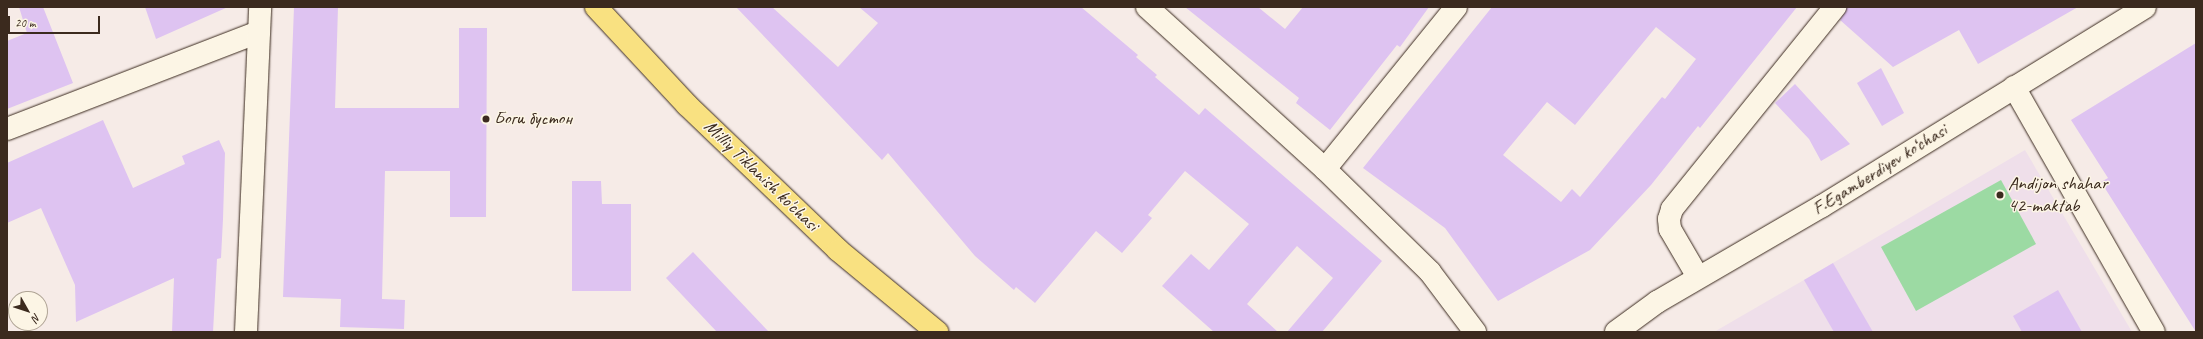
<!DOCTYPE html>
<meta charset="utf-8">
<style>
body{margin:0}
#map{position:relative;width:2203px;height:339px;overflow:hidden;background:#f6ebe7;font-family:Caveat,sans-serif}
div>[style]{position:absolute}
.built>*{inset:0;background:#efdfea}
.green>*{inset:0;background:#9cdaa3}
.building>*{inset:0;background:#dec3f1}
.roads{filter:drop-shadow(0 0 1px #3b2a1e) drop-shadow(0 0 1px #3b2a1e)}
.minor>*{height:22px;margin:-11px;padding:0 11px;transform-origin:11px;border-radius:11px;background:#fcf5e5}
.major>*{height:22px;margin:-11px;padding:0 11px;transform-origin:11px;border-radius:11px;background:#f9e181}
.dots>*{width:11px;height:11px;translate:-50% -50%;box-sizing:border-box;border:2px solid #fcf5e5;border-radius:50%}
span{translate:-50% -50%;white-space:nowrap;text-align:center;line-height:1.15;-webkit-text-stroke:3px #fcf5e5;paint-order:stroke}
.poi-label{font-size:19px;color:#3b2a1e}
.left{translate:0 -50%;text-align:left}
.street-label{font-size:19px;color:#3b2a1e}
.frame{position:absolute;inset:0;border:8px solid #3b2a1e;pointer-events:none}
.north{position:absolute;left:8px;top:291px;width:40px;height:40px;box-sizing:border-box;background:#fcf5e5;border:1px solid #afa495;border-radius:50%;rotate:129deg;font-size:11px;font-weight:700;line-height:16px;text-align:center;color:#3b2a1e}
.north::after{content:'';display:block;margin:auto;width:14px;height:18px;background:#3b2a1e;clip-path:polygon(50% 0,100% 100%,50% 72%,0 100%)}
.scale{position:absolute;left:8px;top:16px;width:92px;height:18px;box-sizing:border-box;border:2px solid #3b2a1e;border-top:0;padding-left:5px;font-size:12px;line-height:14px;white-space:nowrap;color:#3b2a1e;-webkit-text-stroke:3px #fcf5e5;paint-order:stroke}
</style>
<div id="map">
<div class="built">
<i style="clip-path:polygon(2025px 150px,2132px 332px,1714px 332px,1804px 280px)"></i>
</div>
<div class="green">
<i style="clip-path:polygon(2001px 180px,2036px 244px,1916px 311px,1881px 247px)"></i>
</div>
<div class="building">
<i style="clip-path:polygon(19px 7px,43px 7px,73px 83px,7px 109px,7px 41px,27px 33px)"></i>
<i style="clip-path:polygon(145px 7px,228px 7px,156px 39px)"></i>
<i style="clip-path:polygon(294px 7px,338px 7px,335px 108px,459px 108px,459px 28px,487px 28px,486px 217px,450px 217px,450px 171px,385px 171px,382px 299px,405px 300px,404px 329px,340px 327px,341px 299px,283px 297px)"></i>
<i style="clip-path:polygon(736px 7px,772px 7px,838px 67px,878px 23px,859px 7px,1081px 7px,1138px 55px,1136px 57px,1157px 75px,1155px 77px,1199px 115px,1205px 108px,1382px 261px,1322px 332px,1287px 332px,1333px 278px,1297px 246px,1247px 304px,1278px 332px,1214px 332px,1162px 286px,1191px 254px,1209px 270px,1249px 224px,1185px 171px,1148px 215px,1152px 218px,1122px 253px,1096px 231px,1035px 303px,1016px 287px,1014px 290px,975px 256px,888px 153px,882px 160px)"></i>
<i style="clip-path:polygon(1185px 7px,1258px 7px,1285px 29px,1303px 7px,1429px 7px,1400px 47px,1397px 45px,1330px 130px,1296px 103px,1299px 98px)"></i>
<i style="clip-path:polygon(evenodd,1492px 7px,1797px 7px,1700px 128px,1698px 126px,1651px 185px,1590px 250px,1498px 301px,1445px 228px,1363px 168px,1492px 7px,1656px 27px,1696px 59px,1665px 99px,1662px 97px,1580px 197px,1572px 189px,1561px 202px,1503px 155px,1547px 102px,1575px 125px,1656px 27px)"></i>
<i style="clip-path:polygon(1847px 7px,2078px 7px,1978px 64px,1959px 30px,1893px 67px,1840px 20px)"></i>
<i style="clip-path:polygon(2196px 43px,2196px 332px,2101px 182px,2108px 178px,2071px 120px)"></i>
<i style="clip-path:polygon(1881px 68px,1904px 113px,1882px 126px,1857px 83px)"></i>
<i style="clip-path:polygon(1795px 84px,1850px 144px,1821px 161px,1809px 139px,1775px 103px)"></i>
<i style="clip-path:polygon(103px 120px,133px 188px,185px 164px,182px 156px,219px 140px,225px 153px,223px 219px,221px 258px,217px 259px,213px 332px,172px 332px,174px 278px,76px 322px,75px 285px,41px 208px,7px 223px,7px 163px)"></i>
<i style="clip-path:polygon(572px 181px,601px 181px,602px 204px,631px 204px,631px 291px,572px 291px)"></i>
<i style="clip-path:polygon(693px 252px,769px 332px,717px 332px,666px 278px)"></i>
<i style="clip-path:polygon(1833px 263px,1873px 332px,1834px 332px,1804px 280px)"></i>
<i style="clip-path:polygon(2058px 290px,2082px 332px,2022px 332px,2013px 316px)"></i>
</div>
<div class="roads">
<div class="minor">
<i style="left:1147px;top:7px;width:241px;rotate:42.3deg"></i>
<i style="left:1325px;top:169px;width:147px;rotate:44.4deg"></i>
<i style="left:1430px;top:272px;width:75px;rotate:53.1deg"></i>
<i style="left:2014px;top:87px;width:282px;rotate:60.3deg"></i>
<i style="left:7px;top:129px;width:269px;rotate:-21.1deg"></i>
<i style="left:1325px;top:169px;width:208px;rotate:-51deg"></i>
<i style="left:1698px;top:277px;width:56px;rotate:-120.3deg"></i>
<i style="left:1670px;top:229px;width:10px;rotate:-96deg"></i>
<i style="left:1669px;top:219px;width:10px;rotate:-73deg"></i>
<i style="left:1672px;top:209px;width:260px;rotate:-51.1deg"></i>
<i style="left:246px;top:332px;width:325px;rotate:-87.5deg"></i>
<i style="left:1616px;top:332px;width:51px;rotate:-36.2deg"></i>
<i style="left:1657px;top:302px;width:191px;rotate:-30.2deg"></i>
<i style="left:1822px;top:206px;width:379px;rotate:-31.6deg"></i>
</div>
<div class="major">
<i style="left:596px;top:7px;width:134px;rotate:47.1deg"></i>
<i style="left:687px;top:105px;width:209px;rotate:43.8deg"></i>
<i style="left:838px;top:250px;width:129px;rotate:39.6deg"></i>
</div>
</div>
<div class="dots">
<i style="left:486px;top:119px;background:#3b2a1e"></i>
<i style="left:2000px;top:195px;background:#3b2a1e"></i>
</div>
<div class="poi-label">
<span class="left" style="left:494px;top:119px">Боги бустон</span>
<span class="left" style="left:2008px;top:195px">Andijon shahar<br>42-maktab</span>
</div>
<div class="street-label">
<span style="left:1880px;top:170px;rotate:-32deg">F.Egamberdiyev kо‘chasi</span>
<span style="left:761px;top:176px;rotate:44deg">Milliy Tiklanish ko'chasi</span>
</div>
<div class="frame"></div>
<div class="north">N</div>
<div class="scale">20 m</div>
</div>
